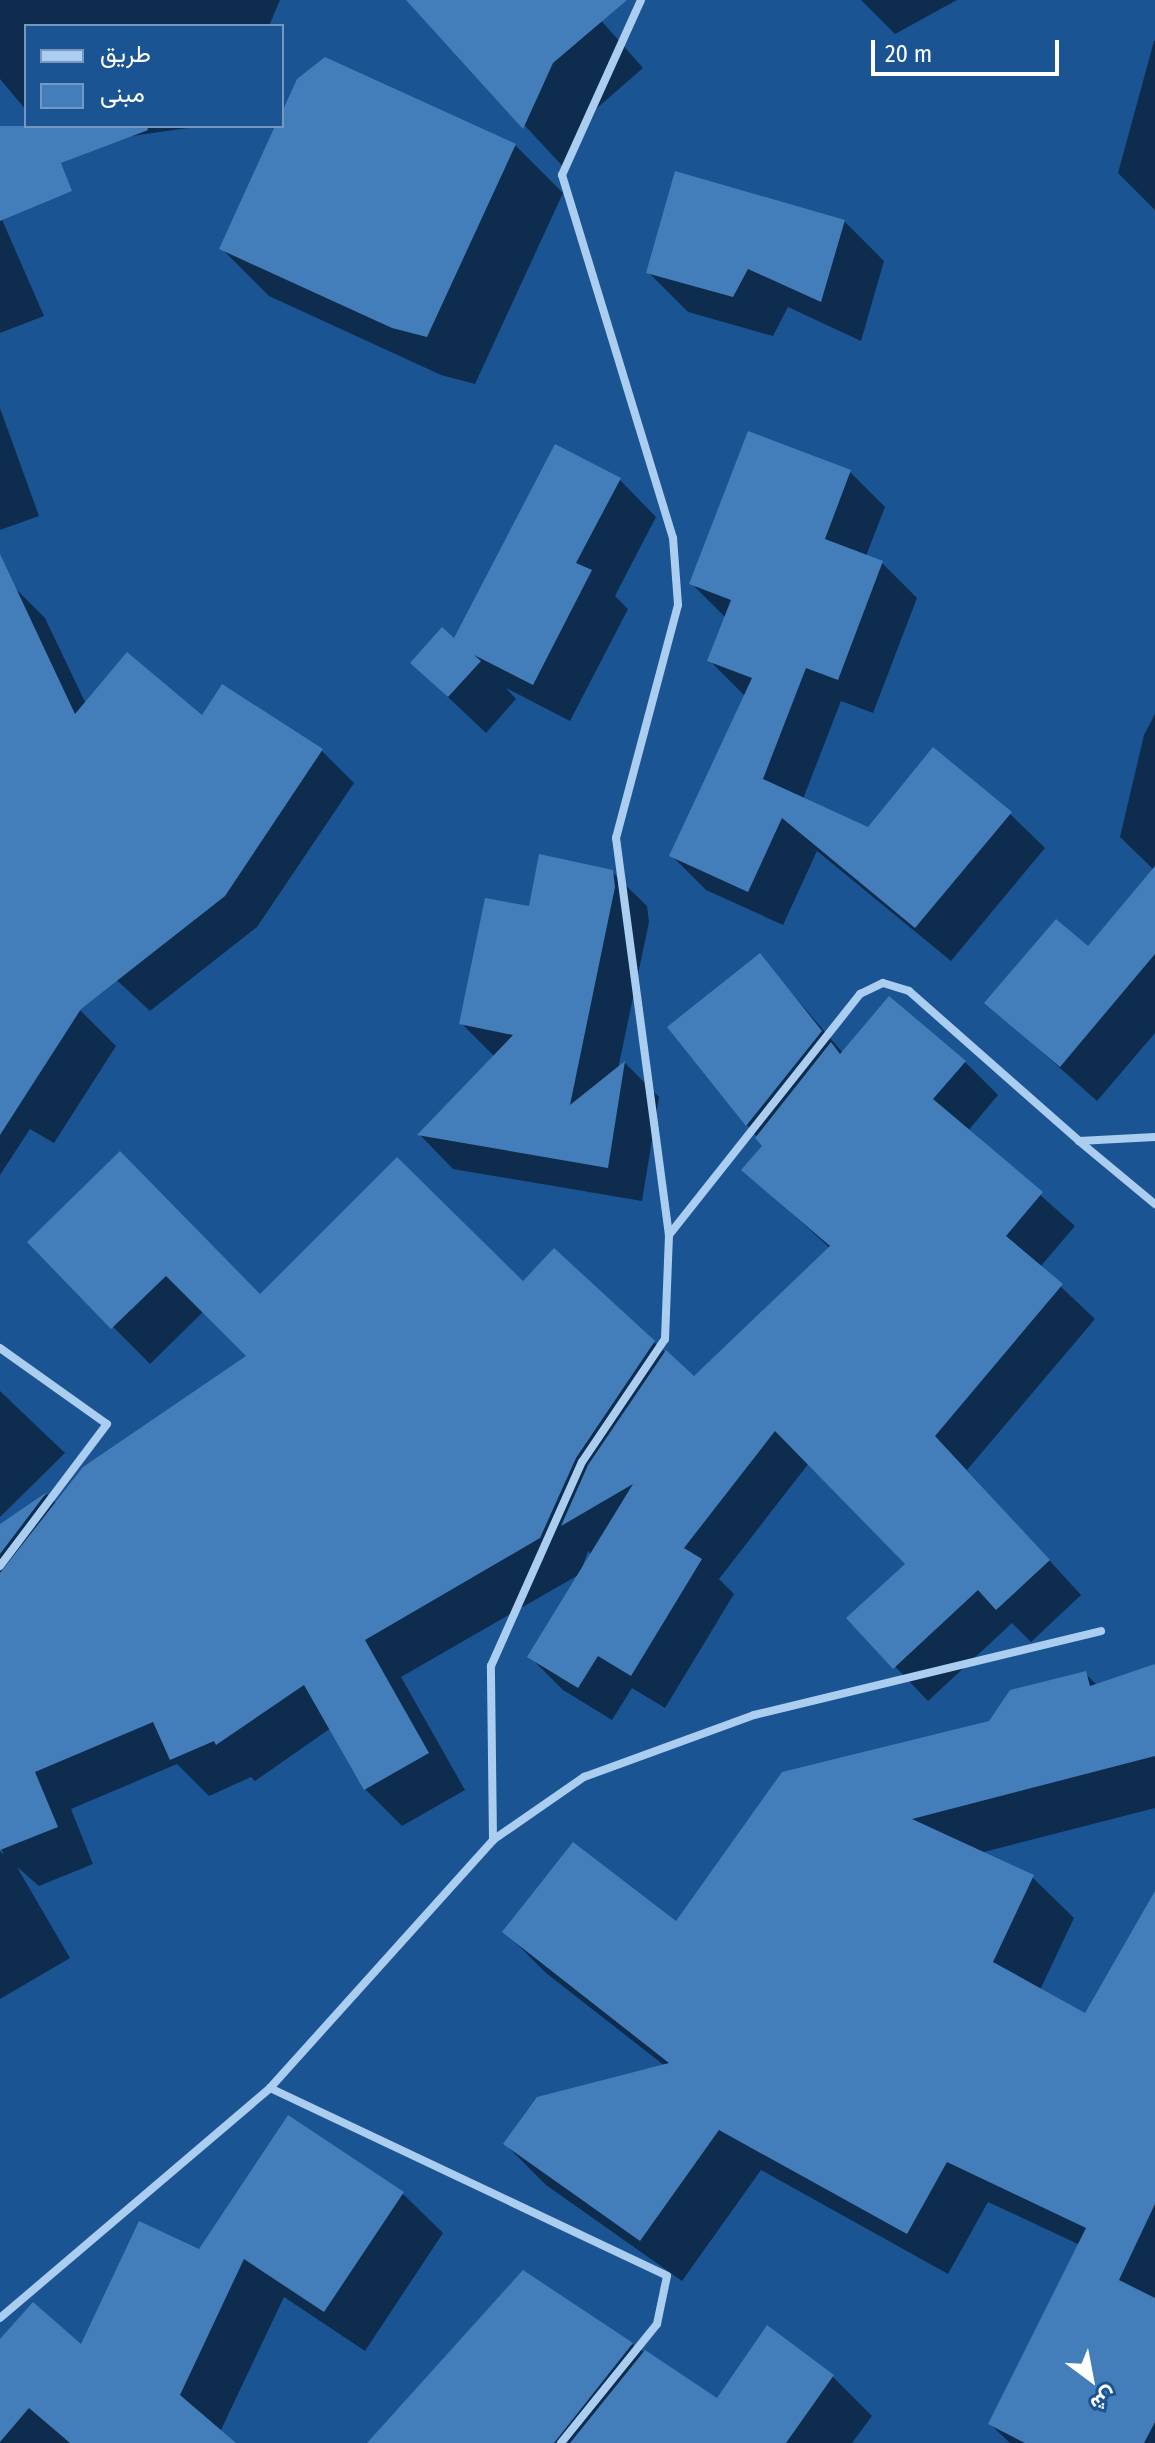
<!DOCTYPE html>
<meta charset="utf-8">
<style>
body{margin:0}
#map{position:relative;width:1155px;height:2443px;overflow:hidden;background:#1a5493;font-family:"Fira Sans Condensed",Vazirmatn,sans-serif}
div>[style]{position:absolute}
.shadow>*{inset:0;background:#0007}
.building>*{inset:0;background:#437eba}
.street>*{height:8px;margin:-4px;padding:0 4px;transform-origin:4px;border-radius:4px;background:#aacdf0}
span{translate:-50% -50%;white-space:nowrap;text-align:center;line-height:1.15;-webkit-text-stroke:6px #1a5493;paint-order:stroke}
.legend{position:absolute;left:24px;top:24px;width:260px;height:104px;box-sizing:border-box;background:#1a5493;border:2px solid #7698be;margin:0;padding:10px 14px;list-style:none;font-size:24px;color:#fff}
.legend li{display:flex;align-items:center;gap:16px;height:40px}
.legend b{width:40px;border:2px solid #7698be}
.north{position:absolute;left:1051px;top:2339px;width:80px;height:80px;-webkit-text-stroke:6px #1a5493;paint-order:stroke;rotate:148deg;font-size:22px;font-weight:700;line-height:32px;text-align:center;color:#fff}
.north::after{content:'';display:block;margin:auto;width:28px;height:36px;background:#fff;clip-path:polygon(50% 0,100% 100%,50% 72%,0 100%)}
.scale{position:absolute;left:871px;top:40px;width:188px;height:36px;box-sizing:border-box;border:4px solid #fff;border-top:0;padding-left:10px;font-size:24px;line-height:28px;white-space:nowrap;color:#fff;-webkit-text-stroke:6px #1a5493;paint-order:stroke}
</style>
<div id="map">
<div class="shadow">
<i style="clip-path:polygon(0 0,280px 0,269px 26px,26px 26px,26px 110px,0 79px)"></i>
<i style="clip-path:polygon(409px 0,583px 0,643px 68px,597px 108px,567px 171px)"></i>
<i style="clip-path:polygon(861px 0,957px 0,895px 34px)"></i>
<i style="clip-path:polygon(1154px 41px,1155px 41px,1155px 210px,1118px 173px)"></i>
<i style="clip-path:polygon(282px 120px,515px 145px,563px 193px,475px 384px,441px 375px,269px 296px,221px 248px)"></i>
<i style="clip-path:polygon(106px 126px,202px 126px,132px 136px)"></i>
<i style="clip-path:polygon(0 215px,44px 316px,0 333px)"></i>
<i style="clip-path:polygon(844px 221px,884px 261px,861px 341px,788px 307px,773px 336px,688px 312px,648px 272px)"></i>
<i style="clip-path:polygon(0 408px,39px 516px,0 530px)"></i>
<i style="clip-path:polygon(850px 472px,885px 507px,866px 556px,882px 563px,917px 598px,873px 713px,841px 701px,803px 799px,868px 829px,1010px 814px,1045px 848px,951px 961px,817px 851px,783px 925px,706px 890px,671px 855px,745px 696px,710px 661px,726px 618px,691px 583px)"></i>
<i style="clip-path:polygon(620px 480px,656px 517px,615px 596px,628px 609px,570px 721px,506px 688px,516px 699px,486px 733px,412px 663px,454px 641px)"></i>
<i style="clip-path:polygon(13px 586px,45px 618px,86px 704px,202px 718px,223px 687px,322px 751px,354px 783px,257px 927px,150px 1011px,0 872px,0 592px)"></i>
<i style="clip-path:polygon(1155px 714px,1155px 1033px,1097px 1101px,987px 1003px,1088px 949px,1154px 870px,1120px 837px,1144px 735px)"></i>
<i style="clip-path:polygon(612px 872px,647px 906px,649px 922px,618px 1069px,625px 1063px,659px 1097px,642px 1201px,453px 1169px,420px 1135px,495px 1057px,461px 1023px)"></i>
<i style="clip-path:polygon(760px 956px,843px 1053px,965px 1062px,998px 1095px,968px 1131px,1075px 1226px,1040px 1267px,1095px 1319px,967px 1470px,1081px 1595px,1031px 1642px,1012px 1623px,928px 1701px,849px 1618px,908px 1564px,809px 1463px,719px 1579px,734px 1594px,665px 1708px,632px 1688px,612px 1720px,563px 1690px,530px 1657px,592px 1555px,588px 1551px,580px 1574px,401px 1677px,465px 1790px,402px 1826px,365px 1789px,331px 1728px,255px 1781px,251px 1777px,209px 1796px,177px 1764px,71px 1809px,93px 1864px,39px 1886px,17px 1867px,70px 1958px,0 1999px,0 1851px,4px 1855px,0 1845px,0 1526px,47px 1494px,57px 1504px,249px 1357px,204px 1311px,150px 1364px,29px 1242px,260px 1296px,523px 1284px,654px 1342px,694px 1379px,831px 1249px,744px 1170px,764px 1146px,670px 1028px)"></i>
<i style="clip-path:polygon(0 959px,80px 1010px,116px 1046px,54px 1143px,30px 1129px,0 1175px)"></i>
<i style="clip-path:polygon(0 1391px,65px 1453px,0 1517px)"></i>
<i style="clip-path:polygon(1155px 1666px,1155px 1808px,980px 1853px,1032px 1877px,1074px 1918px,1040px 1990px,1086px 2016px,1155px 1916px,1155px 2443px,1010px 2443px,990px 2424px,1080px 2245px,988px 2202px,948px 2274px,761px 2170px,682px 2281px,546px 2185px,505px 2144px,665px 2066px,546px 1973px,505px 1932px,676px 1924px,990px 1722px,1085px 1673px,1098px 1686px)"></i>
<i style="clip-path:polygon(288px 2118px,403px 2194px,443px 2233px,365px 2351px,284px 2297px,220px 2432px,233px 2443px,0 2443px,0 2342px,82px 2347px,200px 2251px)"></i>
<i style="clip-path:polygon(632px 2344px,718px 2401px,832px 2376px,872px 2416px,852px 2443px,370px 2443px)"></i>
</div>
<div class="building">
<i style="clip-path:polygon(406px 0,627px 0,553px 63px,523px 129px)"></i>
<i style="clip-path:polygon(325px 57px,516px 144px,427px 337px,392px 328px,219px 249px,275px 126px,282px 126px,282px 112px,297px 79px)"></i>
<i style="clip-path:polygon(0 126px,147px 126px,148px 130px,61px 163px,72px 191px,0 221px)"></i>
<i style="clip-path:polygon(675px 171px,845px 220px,821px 302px,748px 269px,733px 297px,646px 273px)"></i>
<i style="clip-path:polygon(748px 431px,851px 470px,825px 539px,883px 561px,838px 680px,806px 668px,763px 779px,868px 827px,933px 747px,1012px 812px,915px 928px,782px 818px,748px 892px,669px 856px,752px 678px,707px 661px,731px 600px,689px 584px)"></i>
<i style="clip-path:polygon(555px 444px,621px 478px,576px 563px,592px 570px,533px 685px,474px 655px,481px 661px,448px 697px,410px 663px,442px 627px,454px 638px)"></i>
<i style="clip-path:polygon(0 554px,75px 714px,127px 652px,202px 715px,222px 684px,323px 749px,225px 896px,81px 1009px,0 1135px)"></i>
<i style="clip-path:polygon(539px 854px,613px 870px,615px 887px,570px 1105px,625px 1061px,608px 1168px,417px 1135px,513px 1035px,459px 1024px,485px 898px,529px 906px)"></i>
<i style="clip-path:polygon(1155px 866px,1155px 954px,1060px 1067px,984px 1003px,1056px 919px,1088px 946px)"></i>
<i style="clip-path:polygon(760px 953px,822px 1031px,746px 1126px,667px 1027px)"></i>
<i style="clip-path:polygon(889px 996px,966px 1061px,933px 1099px,1043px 1192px,1006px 1236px,1063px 1284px,935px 1436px,1050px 1560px,996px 1610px,978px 1590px,893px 1669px,846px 1618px,905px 1564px,775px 1431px,684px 1548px,702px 1559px,631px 1676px,598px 1656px,578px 1688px,527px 1657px,633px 1484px,561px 1526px,588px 1465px,666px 1350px,694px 1376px,830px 1246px,741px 1170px,762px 1146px,755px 1138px,831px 1042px,840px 1054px)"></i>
<i style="clip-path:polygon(120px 1151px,260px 1294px,397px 1157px,523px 1281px,554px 1248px,655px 1341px,576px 1458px,540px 1538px,365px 1640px,429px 1753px,364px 1790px,304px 1685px,216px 1745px,214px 1741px,170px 1760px,153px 1722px,35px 1772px,58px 1827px,0 1850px,0 1573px,83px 1467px,246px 1356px,166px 1276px,111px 1329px,27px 1242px)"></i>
<i style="clip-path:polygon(47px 1492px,0 1554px,0 1524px)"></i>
<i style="clip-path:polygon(1155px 1664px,1155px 1756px,912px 1819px,1034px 1875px,993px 1962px,1085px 2013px,1155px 1891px,1155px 2204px,1119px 2280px,1155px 2298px,1155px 2422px,1144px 2443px,1025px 2443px,988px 2424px,1086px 2228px,947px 2162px,907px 2234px,719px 2130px,640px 2241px,503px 2144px,537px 2097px,669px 2063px,502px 1932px,573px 1842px,676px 1921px,782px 1772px,989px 1721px,1010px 1690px,1086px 1671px,1090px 1686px)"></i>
<i style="clip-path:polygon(288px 2115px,404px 2192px,324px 2312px,244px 2259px,180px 2395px,236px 2443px,70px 2443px,29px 2408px,0 2442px,0 2339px,33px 2302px,81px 2344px,139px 2221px,199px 2249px)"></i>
<i style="clip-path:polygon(523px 2270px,633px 2343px,554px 2443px,367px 2443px)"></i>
<i style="clip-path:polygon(767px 2325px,834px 2375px,786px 2443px,570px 2443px,645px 2350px,717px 2398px)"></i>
</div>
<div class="street">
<i style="left:641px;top:0;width:192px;rotate:114.3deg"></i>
<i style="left:562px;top:175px;width:380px;rotate:73deg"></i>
<i style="left:673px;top:538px;width:67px;rotate:85.7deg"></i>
<i style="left:678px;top:605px;width:241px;rotate:104.9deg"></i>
<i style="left:616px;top:838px;width:401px;rotate:82.4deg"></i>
<i style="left:1079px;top:1141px;width:99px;rotate:39.7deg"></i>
<i style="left:0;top:1348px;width:131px;rotate:35.4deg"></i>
<i style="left:107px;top:1424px;width:178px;rotate:127deg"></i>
<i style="left:493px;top:1840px;width:111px;rotate:-34.7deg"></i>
<i style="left:584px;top:1777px;width:181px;rotate:-20deg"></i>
<i style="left:754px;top:1715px;width:357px;rotate:-13.6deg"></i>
<i style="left:270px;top:2088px;width:439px;rotate:25.3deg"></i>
<i style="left:667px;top:2276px;width:49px;rotate:101.8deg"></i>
<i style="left:657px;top:2324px;width:153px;rotate:128.9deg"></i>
<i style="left:0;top:2318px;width:355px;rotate:-40.4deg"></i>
<i style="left:270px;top:2088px;width:334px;rotate:-48deg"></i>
<i style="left:493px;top:1840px;width:174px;rotate:-90.7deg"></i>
<i style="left:491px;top:1666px;width:223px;rotate:-66deg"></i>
<i style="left:582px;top:1462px;width:148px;rotate:-56deg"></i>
<i style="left:665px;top:1339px;width:104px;rotate:-87.8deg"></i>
<i style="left:669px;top:1235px;width:308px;rotate:-51.6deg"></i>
<i style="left:860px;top:994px;width:25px;rotate:-26deg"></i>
<i style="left:883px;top:983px;width:27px;rotate:17deg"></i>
<i style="left:909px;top:991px;width:227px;rotate:41.4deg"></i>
<i style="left:1079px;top:1141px;width:76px;rotate:-3deg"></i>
</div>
<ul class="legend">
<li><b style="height:10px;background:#aacdf0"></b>طريق</li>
<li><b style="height:22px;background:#437eba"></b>مبنى</li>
</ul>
<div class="north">ش</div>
<div class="scale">20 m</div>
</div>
